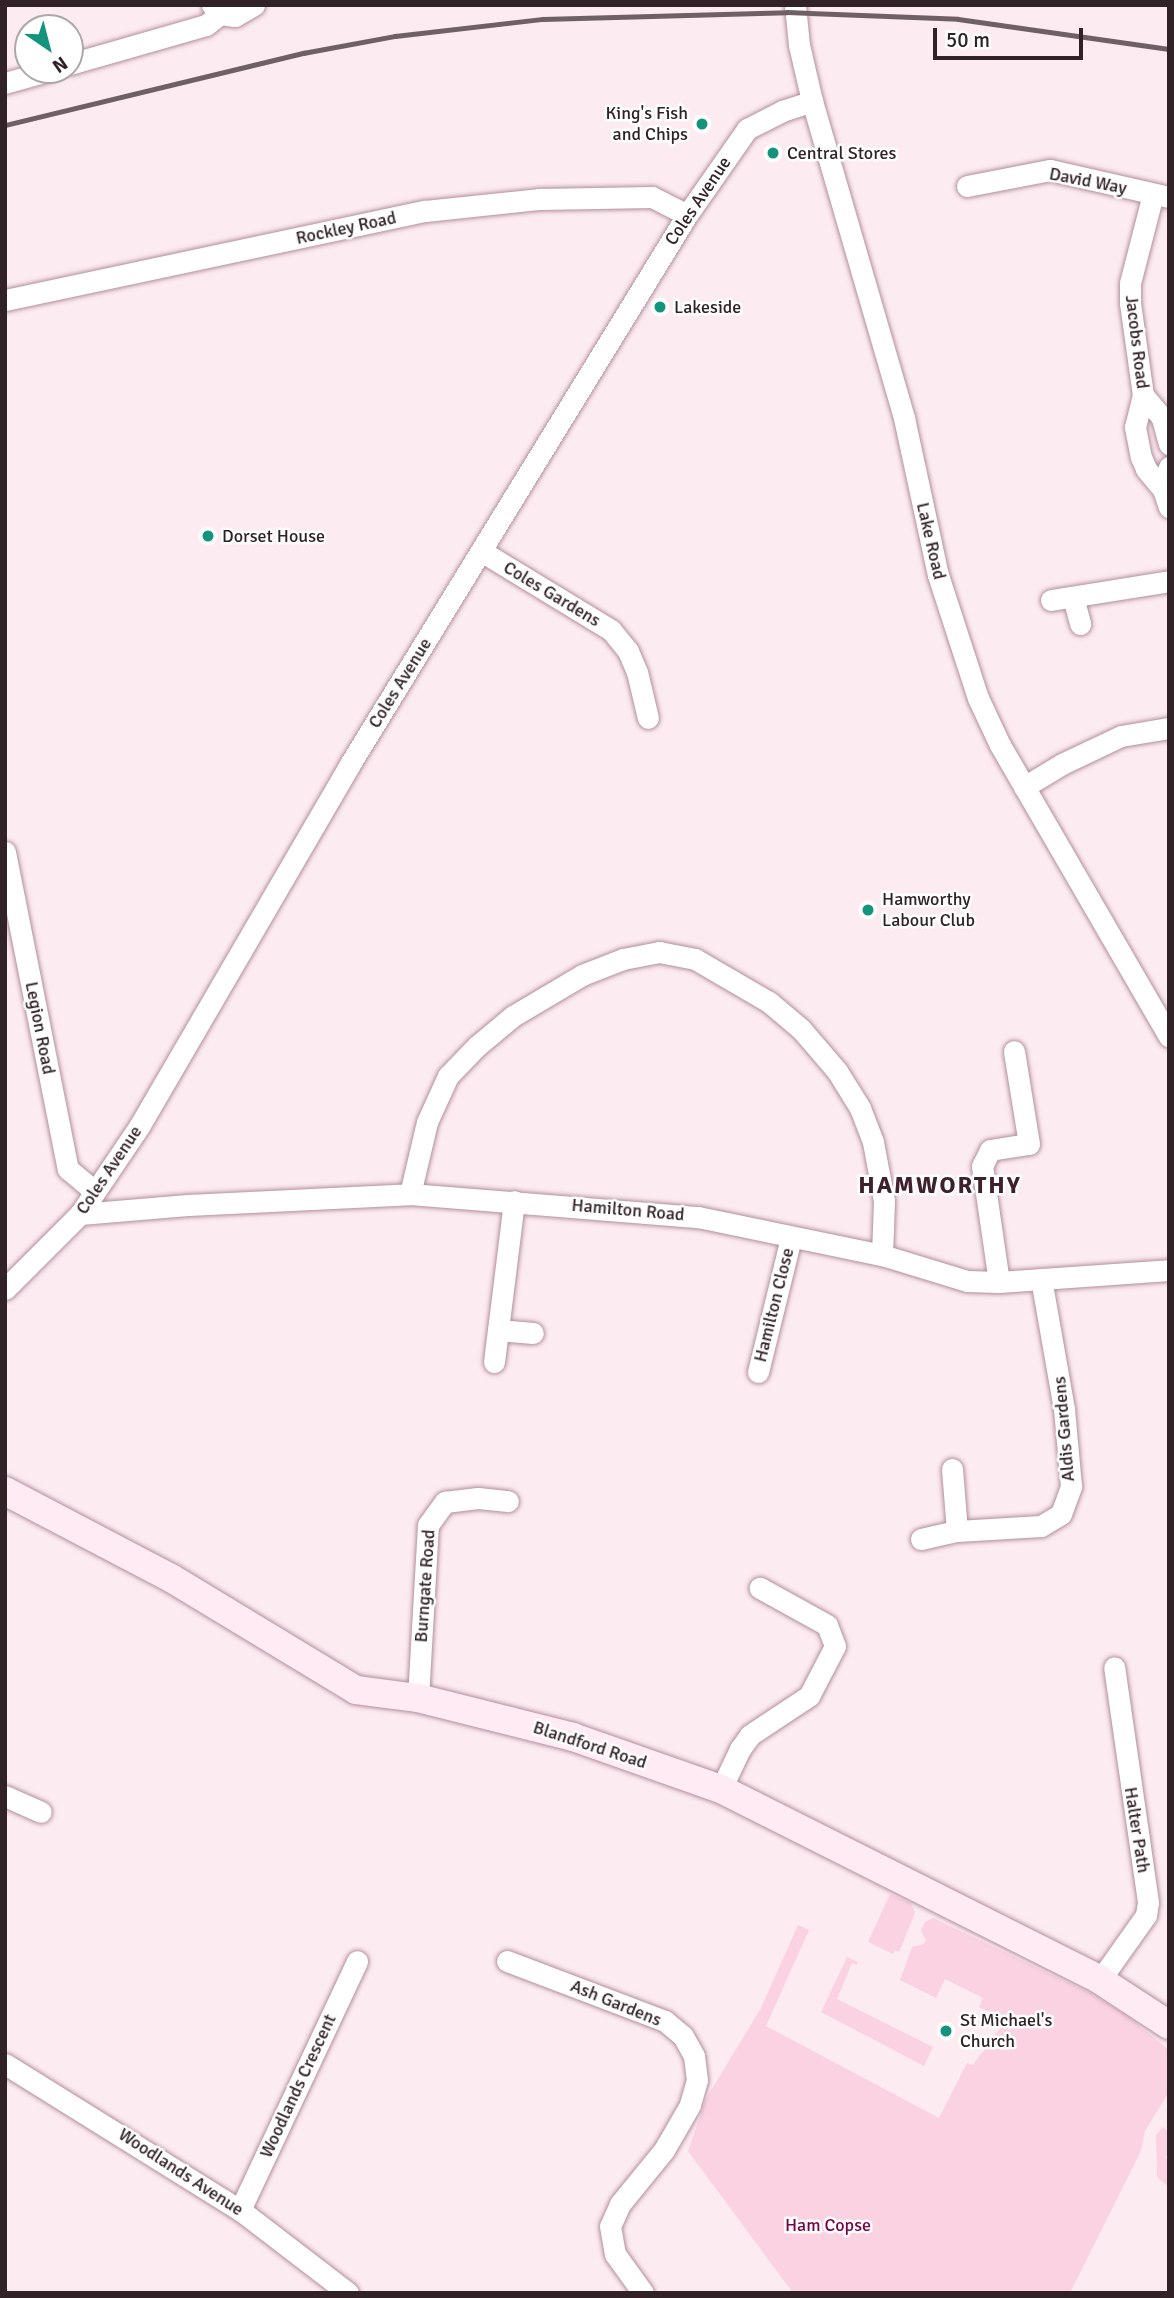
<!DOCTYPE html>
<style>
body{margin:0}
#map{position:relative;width:1174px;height:2298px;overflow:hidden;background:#fcebf1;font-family:Signika,sans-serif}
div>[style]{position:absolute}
.green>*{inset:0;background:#fad2e2}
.roads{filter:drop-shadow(0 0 2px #b38e9d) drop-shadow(0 0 2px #b38e9d)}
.minor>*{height:21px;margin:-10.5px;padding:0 10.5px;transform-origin:10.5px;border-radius:10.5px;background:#fff}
.secondary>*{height:28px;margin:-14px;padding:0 14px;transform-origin:14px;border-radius:14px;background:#feebf3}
.rail>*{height:5px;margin:-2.5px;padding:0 2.5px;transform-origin:2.5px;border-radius:2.5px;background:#6f6066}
.dots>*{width:19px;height:19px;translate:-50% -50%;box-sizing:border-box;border:4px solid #fff;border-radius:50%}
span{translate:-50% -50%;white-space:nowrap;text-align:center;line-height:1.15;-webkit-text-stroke:5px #fff;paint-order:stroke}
.poi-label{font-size:18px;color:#312228}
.right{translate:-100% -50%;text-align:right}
.left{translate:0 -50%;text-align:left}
.street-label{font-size:18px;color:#312228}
.park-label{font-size:18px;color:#760248}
.district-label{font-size:24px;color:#3f212e;font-weight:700;letter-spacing:2px}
.frame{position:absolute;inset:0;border:7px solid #312228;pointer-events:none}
.north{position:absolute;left:14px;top:14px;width:70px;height:70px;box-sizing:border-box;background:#fff;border:2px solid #ada7a9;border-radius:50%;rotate:145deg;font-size:19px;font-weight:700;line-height:28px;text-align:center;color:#312228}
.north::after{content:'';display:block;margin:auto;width:24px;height:32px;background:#14947c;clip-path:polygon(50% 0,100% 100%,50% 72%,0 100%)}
.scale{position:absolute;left:933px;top:28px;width:150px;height:32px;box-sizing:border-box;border:4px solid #312228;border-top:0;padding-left:9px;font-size:21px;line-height:24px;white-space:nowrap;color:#312228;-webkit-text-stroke:5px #fff;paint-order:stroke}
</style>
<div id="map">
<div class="green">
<i style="clip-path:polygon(890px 1894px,911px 1903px,915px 1913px,899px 1952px,895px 1950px,893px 1954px,868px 1942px)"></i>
<i style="clip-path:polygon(933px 1918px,1090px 1993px,1127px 2016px,1169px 2050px,1169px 2092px,1145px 2131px,1141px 2151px,1070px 2293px,793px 2293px,688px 2151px,706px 2099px,761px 2008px,798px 1925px,809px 1930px,766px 2026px,939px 2118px,967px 2063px,973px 2065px,1006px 2020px,979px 2007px,983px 1998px,945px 1979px,936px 1998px,900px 1980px,912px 1947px,924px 1944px,926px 1940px,921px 1931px,925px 1922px)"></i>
<i style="clip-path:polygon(847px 1957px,858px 1962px,857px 1965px,852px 1963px,837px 1999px,933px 2047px,924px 2066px,821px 2012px)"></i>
<i style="clip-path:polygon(1163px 2127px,1169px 2133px,1169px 2152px,1165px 2157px,1169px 2161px,1169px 2187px,1157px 2177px,1156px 2135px)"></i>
</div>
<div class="roads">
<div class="minor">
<i style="left:212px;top:5px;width:12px;rotate:48deg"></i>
<i style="left:220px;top:14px;width:15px;rotate:8deg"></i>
<i style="left:235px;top:16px;width:22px;rotate:-30deg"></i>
<i style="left:795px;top:5px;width:40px;rotate:84.3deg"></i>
<i style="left:799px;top:45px;width:57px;rotate:76.9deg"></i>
<i style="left:812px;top:101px;width:330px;rotate:73.8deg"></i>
<i style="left:904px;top:418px;width:161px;rotate:77.8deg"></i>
<i style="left:938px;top:575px;width:129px;rotate:72deg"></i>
<i style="left:978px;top:698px;width:52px;rotate:64.9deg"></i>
<i style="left:1000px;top:745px;width:337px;rotate:59.9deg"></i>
<i style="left:70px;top:64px;width:141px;rotate:-16deg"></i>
<i style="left:206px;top:25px;width:18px;rotate:-38deg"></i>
<i style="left:5px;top:83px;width:48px;rotate:-15.8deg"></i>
<i style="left:967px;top:186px;width:85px;rotate:-10.9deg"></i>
<i style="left:1050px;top:170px;width:122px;rotate:12.8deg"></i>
<i style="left:1153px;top:194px;width:92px;rotate:104.5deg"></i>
<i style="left:1130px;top:283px;width:20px;rotate:90deg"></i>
<i style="left:1130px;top:303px;width:93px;rotate:82deg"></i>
<i style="left:1143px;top:395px;width:30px;rotate:50deg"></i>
<i style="left:1162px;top:418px;width:27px;rotate:75deg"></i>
<i style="left:5px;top:300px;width:429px;rotate:-12deg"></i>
<i style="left:425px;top:211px;width:116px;rotate:-6deg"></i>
<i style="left:540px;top:199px;width:112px;rotate:-1deg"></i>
<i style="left:652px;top:197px;width:39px;rotate:27deg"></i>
<i style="left:1143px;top:395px;width:33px;rotate:104deg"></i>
<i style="left:1135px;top:427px;width:31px;rotate:79deg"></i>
<i style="left:1141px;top:457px;width:13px;rotate:67deg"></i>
<i style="left:1146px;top:469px;width:26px;rotate:50deg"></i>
<i style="left:1169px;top:467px;width:23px;rotate:105deg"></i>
<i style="left:1163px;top:489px;width:19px;rotate:72deg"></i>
<i style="left:481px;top:551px;width:152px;rotate:31.3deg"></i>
<i style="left:611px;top:630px;width:27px;rotate:51deg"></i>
<i style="left:628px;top:651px;width:23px;rotate:67deg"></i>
<i style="left:637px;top:672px;width:47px;rotate:76.6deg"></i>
<i style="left:1073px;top:597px;width:28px;rotate:75deg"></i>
<i style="left:1051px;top:600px;width:120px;rotate:-9.1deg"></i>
<i style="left:1024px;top:787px;width:44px;rotate:-31.2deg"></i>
<i style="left:1062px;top:764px;width:65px;rotate:-25.4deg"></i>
<i style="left:1121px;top:736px;width:49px;rotate:-9.5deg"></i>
<i style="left:5px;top:852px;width:323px;rotate:78.8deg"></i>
<i style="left:68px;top:1169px;width:35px;rotate:40deg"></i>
<i style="left:410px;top:1194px;width:74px;rotate:-76.7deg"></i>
<i style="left:427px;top:1122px;width:51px;rotate:-65.5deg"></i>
<i style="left:448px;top:1076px;width:42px;rotate:-46deg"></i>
<i style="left:477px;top:1046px;width:47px;rotate:-39.8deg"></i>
<i style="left:513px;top:1016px;width:80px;rotate:-30.7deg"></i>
<i style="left:582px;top:975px;width:44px;rotate:-21.3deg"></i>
<i style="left:623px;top:959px;width:37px;rotate:-11deg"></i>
<i style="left:659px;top:952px;width:37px;rotate:11deg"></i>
<i style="left:695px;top:959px;width:86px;rotate:30.2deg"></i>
<i style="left:769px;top:1002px;width:42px;rotate:40.2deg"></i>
<i style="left:801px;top:1029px;width:55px;rotate:49.4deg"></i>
<i style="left:837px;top:1071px;width:44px;rotate:58.1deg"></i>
<i style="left:860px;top:1108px;width:36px;rotate:69deg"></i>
<i style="left:873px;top:1142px;width:60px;rotate:79.4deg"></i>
<i style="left:884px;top:1201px;width:54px;rotate:92.1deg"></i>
<i style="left:80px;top:1214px;width:108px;rotate:-4.8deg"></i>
<i style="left:188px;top:1205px;width:222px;rotate:-2.8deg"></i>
<i style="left:410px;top:1194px;width:289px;rotate:4.6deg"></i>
<i style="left:698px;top:1217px;width:188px;rotate:11.7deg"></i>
<i style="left:882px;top:1255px;width:89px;rotate:17deg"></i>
<i style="left:967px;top:1281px;width:32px;rotate:2deg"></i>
<i style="left:999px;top:1282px;width:170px;rotate:-4deg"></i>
<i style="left:999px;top:1282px;width:117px;rotate:-98.3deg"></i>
<i style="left:982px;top:1166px;width:18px;rotate:-63deg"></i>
<i style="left:990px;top:1150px;width:39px;rotate:-9deg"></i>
<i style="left:1029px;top:1144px;width:94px;rotate:-99.2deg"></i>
<i style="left:5px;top:1289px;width:106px;rotate:-45deg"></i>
<i style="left:80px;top:1214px;width:107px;rotate:-56deg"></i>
<i style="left:140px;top:1125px;width:418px;rotate:-59.8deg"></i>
<i style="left:350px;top:764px;width:644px;rotate:-58.46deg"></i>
<i style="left:687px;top:215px;width:105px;rotate:-55.1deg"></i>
<i style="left:747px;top:129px;width:39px;rotate:-27deg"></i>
<i style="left:782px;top:111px;width:32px;rotate:-18deg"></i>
<i style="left:498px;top:1330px;width:35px;rotate:5deg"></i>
<i style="left:494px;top:1362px;width:162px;rotate:-82.9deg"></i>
<i style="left:758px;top:1372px;width:138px;rotate:-76.2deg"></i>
<i style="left:952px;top:1469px;width:62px;rotate:85.4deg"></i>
<i style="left:921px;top:1539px;width:37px;rotate:-13deg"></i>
<i style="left:957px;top:1531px;width:84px;rotate:-3.4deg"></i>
<i style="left:1041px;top:1526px;width:23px;rotate:-31deg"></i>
<i style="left:1061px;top:1514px;width:30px;rotate:-70deg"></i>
<i style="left:1071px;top:1486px;width:77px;rotate:-95.2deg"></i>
<i style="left:1064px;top:1409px;width:132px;rotate:-100deg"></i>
<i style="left:418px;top:1698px;width:173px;rotate:-86.7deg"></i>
<i style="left:428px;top:1525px;width:29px;rotate:-54deg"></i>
<i style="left:445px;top:1502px;width:33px;rotate:-7deg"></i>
<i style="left:478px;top:1498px;width:30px;rotate:6deg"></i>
<i style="left:721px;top:1789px;width:44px;rotate:-64.6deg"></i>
<i style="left:740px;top:1749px;width:17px;rotate:-54deg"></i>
<i style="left:750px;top:1735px;width:71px;rotate:-33.5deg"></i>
<i style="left:809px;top:1696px;width:56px;rotate:-62.5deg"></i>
<i style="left:835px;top:1646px;width:22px;rotate:-111deg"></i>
<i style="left:827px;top:1625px;width:77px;rotate:-151.1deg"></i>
<i style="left:5px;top:1796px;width:39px;rotate:24deg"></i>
<i style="left:507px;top:1961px;width:169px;rotate:20.8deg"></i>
<i style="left:665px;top:2021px;width:23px;rotate:40deg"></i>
<i style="left:683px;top:2036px;width:23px;rotate:61deg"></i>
<i style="left:694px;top:2056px;width:24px;rotate:83deg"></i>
<i style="left:697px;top:2080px;width:26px;rotate:106deg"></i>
<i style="left:690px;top:2105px;width:52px;rotate:120deg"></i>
<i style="left:664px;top:2150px;width:70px;rotate:129.2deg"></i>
<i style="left:620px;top:2204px;width:24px;rotate:114deg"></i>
<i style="left:610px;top:2226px;width:28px;rotate:80deg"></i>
<i style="left:615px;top:2254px;width:48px;rotate:54.3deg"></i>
<i style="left:1100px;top:1980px;width:80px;rotate:-54.7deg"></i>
<i style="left:1146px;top:1915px;width:13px;rotate:-81deg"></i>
<i style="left:1148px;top:1902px;width:237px;rotate:-98.2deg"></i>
<i style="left:5px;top:2064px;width:277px;rotate:31.9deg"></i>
<i style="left:240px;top:2210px;width:136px;rotate:37.5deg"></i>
<i style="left:240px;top:2210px;width:275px;rotate:-64.8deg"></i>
</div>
<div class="secondary">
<i style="left:5px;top:1491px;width:187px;rotate:27.7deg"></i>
<i style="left:171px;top:1578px;width:216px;rotate:31.2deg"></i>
<i style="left:356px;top:1690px;width:63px;rotate:7.4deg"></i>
<i style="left:418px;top:1698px;width:160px;rotate:14.1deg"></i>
<i style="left:573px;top:1737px;width:157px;rotate:19.4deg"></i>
<i style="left:721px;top:1789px;width:424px;rotate:26.7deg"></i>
<i style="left:1100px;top:1980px;width:82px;rotate:33.1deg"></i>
</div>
</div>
<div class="rail">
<i style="left:5px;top:125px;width:307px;rotate:-13.6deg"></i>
<i style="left:303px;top:53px;width:94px;rotate:-10.5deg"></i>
<i style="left:395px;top:36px;width:149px;rotate:-6.6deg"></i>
<i style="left:543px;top:19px;width:244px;rotate:-1.6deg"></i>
<i style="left:787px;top:12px;width:171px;rotate:2.3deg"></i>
<i style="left:958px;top:19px;width:213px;rotate:8.1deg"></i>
</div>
<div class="dots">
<i style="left:702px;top:124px;background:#14947c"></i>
<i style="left:773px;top:153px;background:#14947c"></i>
<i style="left:660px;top:307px;background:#14947c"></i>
<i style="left:208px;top:536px;background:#14947c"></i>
<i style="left:868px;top:910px;background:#14947c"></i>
<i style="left:946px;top:2031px;background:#14947c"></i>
</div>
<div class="poi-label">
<span class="right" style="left:688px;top:124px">King's Fish<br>and Chips</span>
<span class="left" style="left:787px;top:153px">Central Stores</span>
<span class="left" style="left:674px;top:307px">Lakeside</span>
<span class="left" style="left:222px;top:536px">Dorset House</span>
<span class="left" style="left:882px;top:910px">Hamworthy<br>Labour Club</span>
<span class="left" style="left:960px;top:2031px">St Michael's<br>Church</span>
</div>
<div class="street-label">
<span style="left:1088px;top:181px;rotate:11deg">David Way</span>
<span style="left:698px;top:201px;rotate:-56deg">Coles Avenue</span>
<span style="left:346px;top:228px;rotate:-12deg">Rockley Road</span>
<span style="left:1137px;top:342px;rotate:83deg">Jacobs Road</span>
<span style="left:931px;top:541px;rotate:77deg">Lake Road</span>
<span style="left:552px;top:594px;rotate:31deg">Coles Gardens</span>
<span style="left:400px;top:683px;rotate:-58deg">Coles Avenue</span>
<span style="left:40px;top:1028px;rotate:79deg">Legion Road</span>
<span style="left:109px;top:1170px;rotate:-56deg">Coles Avenue</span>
<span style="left:628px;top:1210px;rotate:5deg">Hamilton Road</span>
<span style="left:774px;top:1305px;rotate:-76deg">Hamilton Close</span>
<span style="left:1064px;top:1429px;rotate:-95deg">Aldis Gardens</span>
<span style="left:425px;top:1586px;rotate:-86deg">Burngate Road</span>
<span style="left:590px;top:1745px;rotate:18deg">Blandford Road</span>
<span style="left:1137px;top:1830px;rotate:81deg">Halter Path</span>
<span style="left:616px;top:2003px;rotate:22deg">Ash Gardens</span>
<span style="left:298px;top:2086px;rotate:-65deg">Woodlands Crescent</span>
<span style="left:181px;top:2172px;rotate:33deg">Woodlands Avenue</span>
</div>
<div class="park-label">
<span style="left:828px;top:2225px">Ham Copse</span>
</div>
<div class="district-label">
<span style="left:940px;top:1186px">HAMWORTHY</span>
</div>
<div class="frame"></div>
<div class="north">N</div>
<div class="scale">50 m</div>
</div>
